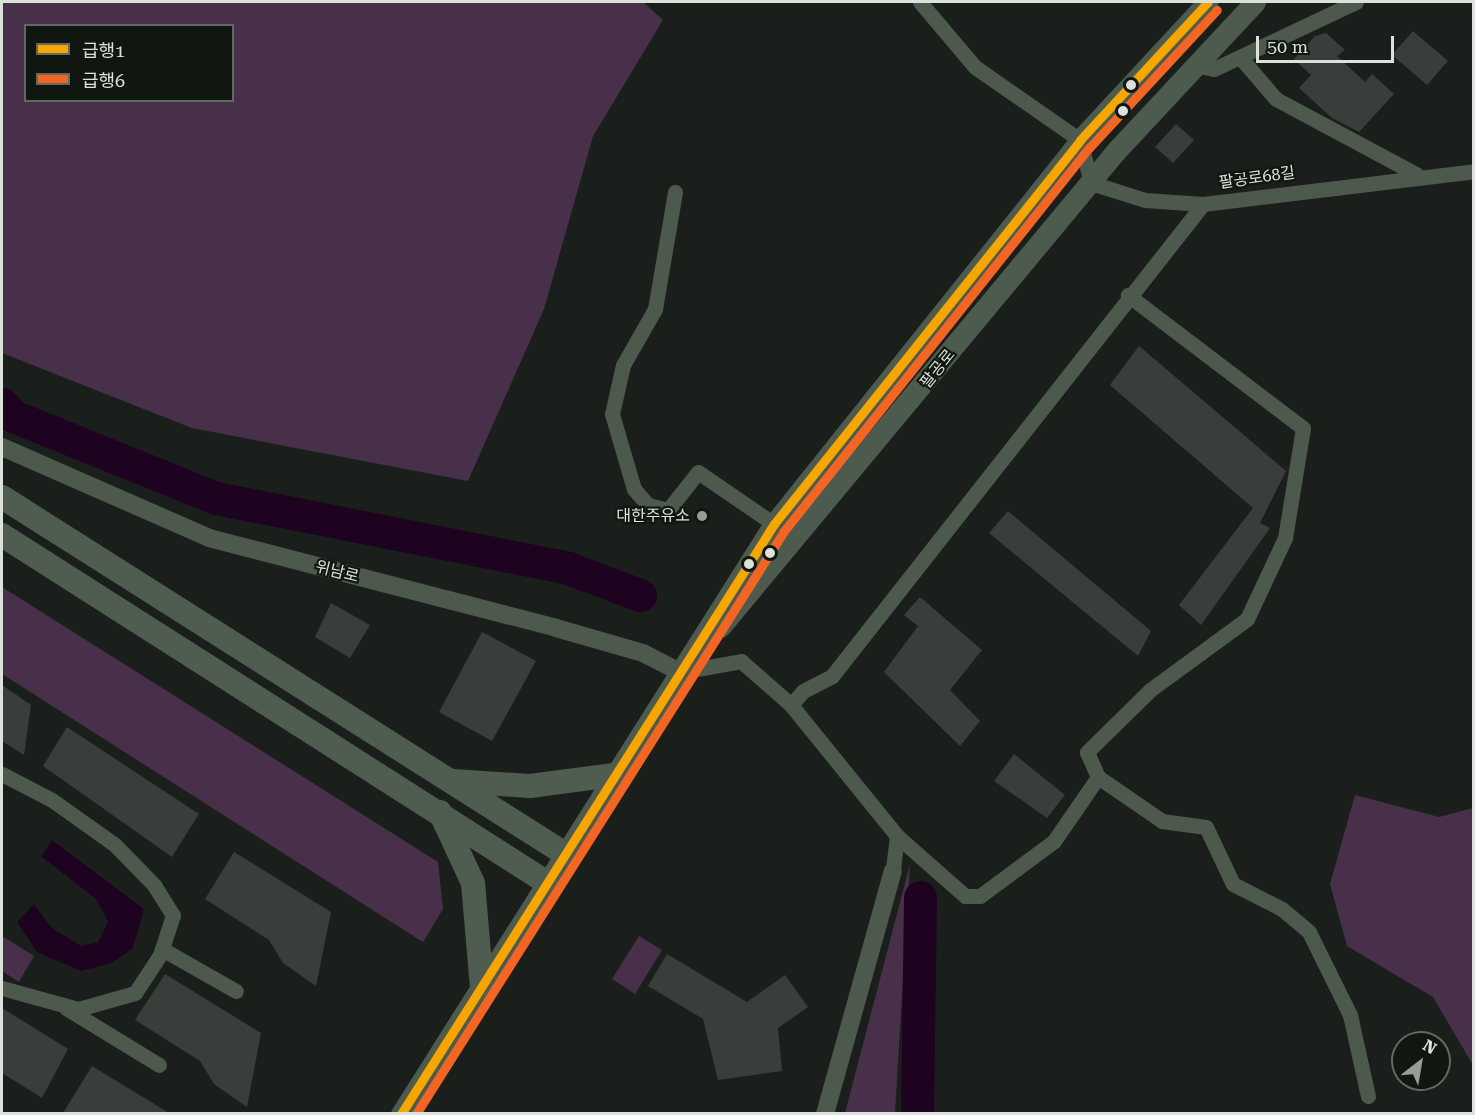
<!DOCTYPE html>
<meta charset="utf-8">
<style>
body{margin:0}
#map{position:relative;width:1475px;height:1115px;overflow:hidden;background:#1b1f1b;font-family:"Roboto Serif","Noto Sans KR",serif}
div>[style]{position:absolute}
.green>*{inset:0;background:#48304b}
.water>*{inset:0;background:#1e0321}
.river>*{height:33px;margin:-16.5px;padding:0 16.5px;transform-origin:16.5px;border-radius:16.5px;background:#1e0321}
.building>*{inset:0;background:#3a3e3a}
.minor>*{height:15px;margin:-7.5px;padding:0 7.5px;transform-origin:7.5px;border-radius:7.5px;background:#4d594d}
.tertiary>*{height:18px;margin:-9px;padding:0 9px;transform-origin:9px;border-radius:9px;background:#4d594d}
.secondary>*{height:21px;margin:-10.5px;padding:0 10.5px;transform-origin:10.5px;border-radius:10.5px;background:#4d5b4e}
.trunk>*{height:24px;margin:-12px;padding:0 12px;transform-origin:12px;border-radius:12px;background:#4e5d50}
.bus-1>*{height:9px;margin:-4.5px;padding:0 4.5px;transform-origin:4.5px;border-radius:4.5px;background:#f7a600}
.bus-2>*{height:9px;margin:-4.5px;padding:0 4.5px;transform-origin:4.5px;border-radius:4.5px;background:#f26522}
.dots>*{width:16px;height:16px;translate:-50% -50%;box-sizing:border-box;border:3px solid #101710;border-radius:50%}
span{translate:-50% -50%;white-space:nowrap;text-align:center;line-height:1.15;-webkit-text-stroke:4.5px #101710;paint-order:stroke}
.street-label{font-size:16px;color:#dce1dc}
.poi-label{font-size:16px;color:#dce1dc}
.right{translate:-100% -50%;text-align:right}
.frame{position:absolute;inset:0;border:3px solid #dce1dc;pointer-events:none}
.legend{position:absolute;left:24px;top:24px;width:210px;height:78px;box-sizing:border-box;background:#101710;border:2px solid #626862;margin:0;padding:8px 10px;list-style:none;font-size:18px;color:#dce1dc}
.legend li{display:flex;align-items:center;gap:12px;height:30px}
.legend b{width:30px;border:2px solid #626862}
.north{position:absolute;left:1391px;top:1031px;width:60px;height:60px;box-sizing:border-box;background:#101710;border:2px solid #626862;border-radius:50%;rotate:31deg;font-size:16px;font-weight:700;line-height:24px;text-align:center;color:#dce1dc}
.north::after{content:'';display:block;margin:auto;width:21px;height:27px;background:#989d98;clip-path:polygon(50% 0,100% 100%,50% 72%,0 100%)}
.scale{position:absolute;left:1256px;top:36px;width:138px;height:27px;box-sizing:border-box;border:3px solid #dce1dc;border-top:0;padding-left:8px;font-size:18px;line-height:21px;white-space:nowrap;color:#dce1dc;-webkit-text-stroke:4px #101710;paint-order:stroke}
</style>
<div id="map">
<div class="green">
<i style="clip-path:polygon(evenodd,2px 2px,643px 2px,663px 20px,593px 136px,544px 309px,468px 481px,192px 428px,2px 353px,2px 2px,26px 26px,232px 26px,232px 100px,26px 100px,26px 26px)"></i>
<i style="clip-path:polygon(2px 587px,438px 862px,443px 909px,423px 942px,2px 674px)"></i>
<i style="clip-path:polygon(1355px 795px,1439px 817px,1473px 808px,1473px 1065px,1433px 997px,1347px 946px,1330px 884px)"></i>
<i style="clip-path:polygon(910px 864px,895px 1113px,845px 1113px)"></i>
<i style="clip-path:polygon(2px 936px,34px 956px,19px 982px,2px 971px)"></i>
<i style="clip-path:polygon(639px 936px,662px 950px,635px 994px,612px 979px)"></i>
</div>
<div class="water">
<i style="clip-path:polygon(52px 840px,144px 909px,133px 948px,112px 963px,81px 971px,37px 952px,17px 922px,34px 904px,51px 927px,81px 946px,98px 942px,108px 922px,96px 899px,41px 856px)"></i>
</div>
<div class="river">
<i style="left:2px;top:404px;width:16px;rotate:47deg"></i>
<i style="left:13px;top:416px;width:219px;rotate:22deg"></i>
<i style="left:216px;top:498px;width:359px;rotate:11.2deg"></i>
<i style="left:568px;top:568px;width:77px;rotate:20.6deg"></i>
<i style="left:917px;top:1114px;width:217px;rotate:-89.2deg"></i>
</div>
<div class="building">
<i style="clip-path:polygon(1413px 31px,1448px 61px,1427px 85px,1392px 55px)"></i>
<i style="clip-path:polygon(1326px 33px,1345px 50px,1337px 56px,1365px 82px,1372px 74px,1394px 94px,1359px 132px,1332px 118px,1299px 88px,1311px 75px,1294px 59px,1315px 36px)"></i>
<i style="clip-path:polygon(1176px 124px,1194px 140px,1173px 163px,1155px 147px)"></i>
<i style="clip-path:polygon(1139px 346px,1286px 471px,1260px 523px,1270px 528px,1201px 625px,1179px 605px,1253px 508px,1110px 385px)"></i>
<i style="clip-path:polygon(1008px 511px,1151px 631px,1138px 656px,989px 533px)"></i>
<i style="clip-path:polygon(920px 597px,982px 650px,950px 690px,980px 721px,960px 746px,884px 672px,918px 626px,904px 615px)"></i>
<i style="clip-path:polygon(331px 603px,370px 625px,350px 658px,315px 637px)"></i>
<i style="clip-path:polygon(482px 632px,536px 661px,492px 741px,439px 712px)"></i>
<i style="clip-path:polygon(2px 685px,31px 705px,24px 755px,2px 741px)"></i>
<i style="clip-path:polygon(67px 727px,199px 814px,172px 857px,43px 766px)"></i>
<i style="clip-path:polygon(1014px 754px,1065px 795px,1047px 818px,994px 781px)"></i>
<i style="clip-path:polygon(234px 852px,331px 912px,316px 986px,283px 963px,269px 940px,205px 899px)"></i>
<i style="clip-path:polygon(667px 954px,747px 1002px,785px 975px,808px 1007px,778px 1028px,782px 1071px,718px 1080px,703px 1019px,648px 986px)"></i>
<i style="clip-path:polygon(165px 974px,261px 1033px,247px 1107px,214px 1084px,200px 1061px,135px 1020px)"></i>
<i style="clip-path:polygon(2px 1008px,68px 1049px,42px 1098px,2px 1073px)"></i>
<i style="clip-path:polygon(92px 1066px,169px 1113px,63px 1113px)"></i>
</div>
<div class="minor">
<i style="left:920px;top:2px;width:85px;rotate:49.8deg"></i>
<i style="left:975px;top:67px;width:128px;rotate:34.8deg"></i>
<i style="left:1080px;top:140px;width:44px;rotate:75.7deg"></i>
<i style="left:1091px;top:183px;width:57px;rotate:17.5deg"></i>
<i style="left:1145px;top:200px;width:58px;rotate:3.9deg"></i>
<i style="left:1203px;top:204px;width:273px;rotate:-6.9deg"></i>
<i style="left:1240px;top:57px;width:55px;rotate:49.4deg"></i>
<i style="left:1276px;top:99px;width:159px;rotate:28.2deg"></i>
<i style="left:1195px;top:65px;width:19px;rotate:12deg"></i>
<i style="left:1214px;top:69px;width:157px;rotate:-25.3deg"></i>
<i style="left:675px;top:192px;width:119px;rotate:99.7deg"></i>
<i style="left:655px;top:309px;width:64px;rotate:119.7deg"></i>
<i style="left:623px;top:365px;width:50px;rotate:102.7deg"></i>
<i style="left:612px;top:414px;width:78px;rotate:73.7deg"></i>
<i style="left:634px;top:489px;width:21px;rotate:49deg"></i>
<i style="left:648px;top:505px;width:21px;rotate:14deg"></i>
<i style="left:668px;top:510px;width:48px;rotate:-51.7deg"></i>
<i style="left:698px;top:472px;width:92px;rotate:34.4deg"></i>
<i style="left:680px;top:672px;width:62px;rotate:-10.2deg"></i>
<i style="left:741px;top:661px;width:67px;rotate:41.3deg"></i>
<i style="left:791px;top:705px;width:169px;rotate:51deg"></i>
<i style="left:897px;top:836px;width:35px;rotate:97deg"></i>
<i style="left:791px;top:705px;width:18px;rotate:-49deg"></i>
<i style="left:803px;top:691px;width:33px;rotate:-27deg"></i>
<i style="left:832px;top:676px;width:600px;rotate:-51.83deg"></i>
<i style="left:2px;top:774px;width:56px;rotate:27.5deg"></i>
<i style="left:52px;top:800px;width:77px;rotate:35.5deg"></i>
<i style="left:115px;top:845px;width:56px;rotate:45.7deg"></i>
<i style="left:154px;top:885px;width:36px;rotate:58deg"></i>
<i style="left:173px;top:915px;width:42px;rotate:108deg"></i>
<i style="left:160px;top:955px;width:45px;rotate:123.3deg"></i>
<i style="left:135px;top:993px;width:59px;rotate:164.3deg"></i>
<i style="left:78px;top:1009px;width:79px;rotate:-164.6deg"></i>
<i style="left:1098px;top:777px;width:27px;rotate:-114deg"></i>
<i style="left:1087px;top:752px;width:88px;rotate:-44.5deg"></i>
<i style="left:1150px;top:690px;width:120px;rotate:-36.2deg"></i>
<i style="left:1247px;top:619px;width:89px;rotate:-64.9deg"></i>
<i style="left:1285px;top:538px;width:111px;rotate:-80.7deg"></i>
<i style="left:1303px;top:428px;width:220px;rotate:-142.8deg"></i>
<i style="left:897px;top:836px;width:91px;rotate:41.4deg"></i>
<i style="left:965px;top:896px;width:15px"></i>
<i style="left:980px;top:896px;width:92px;rotate:-36.6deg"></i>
<i style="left:1054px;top:841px;width:78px;rotate:-55.5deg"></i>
<i style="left:1098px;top:777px;width:78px;rotate:34.5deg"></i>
<i style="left:1162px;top:821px;width:44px;rotate:7.8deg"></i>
<i style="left:1206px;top:827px;width:63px;rotate:64.7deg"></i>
<i style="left:1233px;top:884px;width:55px;rotate:27deg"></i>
<i style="left:1282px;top:909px;width:35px;rotate:40deg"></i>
<i style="left:1309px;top:932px;width:93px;rotate:63.7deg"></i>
<i style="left:1350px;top:1015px;width:83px;rotate:77.5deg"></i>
<i style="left:162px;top:949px;width:85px;rotate:29.6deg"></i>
<i style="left:66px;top:1008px;width:109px;rotate:31.5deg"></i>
</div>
<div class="tertiary">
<i style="left:2px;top:447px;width:226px;rotate:23.7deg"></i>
<i style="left:209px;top:538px;width:358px;rotate:14.5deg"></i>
<i style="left:556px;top:628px;width:91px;rotate:16deg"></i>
<i style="left:643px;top:653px;width:42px;rotate:27.2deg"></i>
<i style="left:825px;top:1114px;width:252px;rotate:-74.4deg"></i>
</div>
<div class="secondary">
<i style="left:720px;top:627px;width:619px;rotate:-50.24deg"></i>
<i style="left:1116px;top:151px;width:204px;rotate:-47deg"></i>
<i style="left:401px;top:1114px;width:698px;rotate:-57.7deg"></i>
<i style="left:774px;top:524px;width:491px;rotate:-51.4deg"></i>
<i style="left:1080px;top:140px;width:188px;rotate:-47.2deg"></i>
</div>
<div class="trunk">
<i style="left:2px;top:497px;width:663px;rotate:32.37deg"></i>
<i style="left:2px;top:535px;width:645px;rotate:32.53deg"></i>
<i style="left:453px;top:781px;width:77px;rotate:3.7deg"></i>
<i style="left:530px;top:786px;width:83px;rotate:-7.6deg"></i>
<i style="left:440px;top:812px;width:78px;rotate:65.1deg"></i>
<i style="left:473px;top:883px;width:105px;rotate:85.1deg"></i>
</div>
<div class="bus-1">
<i style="left:401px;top:1114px;width:698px;rotate:-57.7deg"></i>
<i style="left:774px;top:524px;width:491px;rotate:-51.4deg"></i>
<i style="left:1080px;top:140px;width:188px;rotate:-47.2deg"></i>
</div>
<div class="bus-2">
<i style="left:416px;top:1114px;width:689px;rotate:-57.74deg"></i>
<i style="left:784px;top:531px;width:490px;rotate:-51.5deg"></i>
<i style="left:1089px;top:148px;width:188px;rotate:-47.2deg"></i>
</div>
<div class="dots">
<i style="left:1131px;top:85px;background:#dce1dc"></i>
<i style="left:1123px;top:111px;background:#dce1dc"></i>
<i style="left:702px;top:516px;background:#989d98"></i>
<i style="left:770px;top:553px;background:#dce1dc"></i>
<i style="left:749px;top:564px;background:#dce1dc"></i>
</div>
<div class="street-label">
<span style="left:1257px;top:178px;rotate:-8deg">팔공로68길</span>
<span style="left:938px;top:369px;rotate:-51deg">팔공로</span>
<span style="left:337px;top:572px;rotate:14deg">위남로</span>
</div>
<div class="poi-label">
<span class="right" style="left:690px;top:516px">대한주유소</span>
</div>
<div class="frame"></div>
<ul class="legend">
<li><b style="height:8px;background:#f7a600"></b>급행1</li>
<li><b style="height:8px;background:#f26522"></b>급행6</li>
</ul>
<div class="north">N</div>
<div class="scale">50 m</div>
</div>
